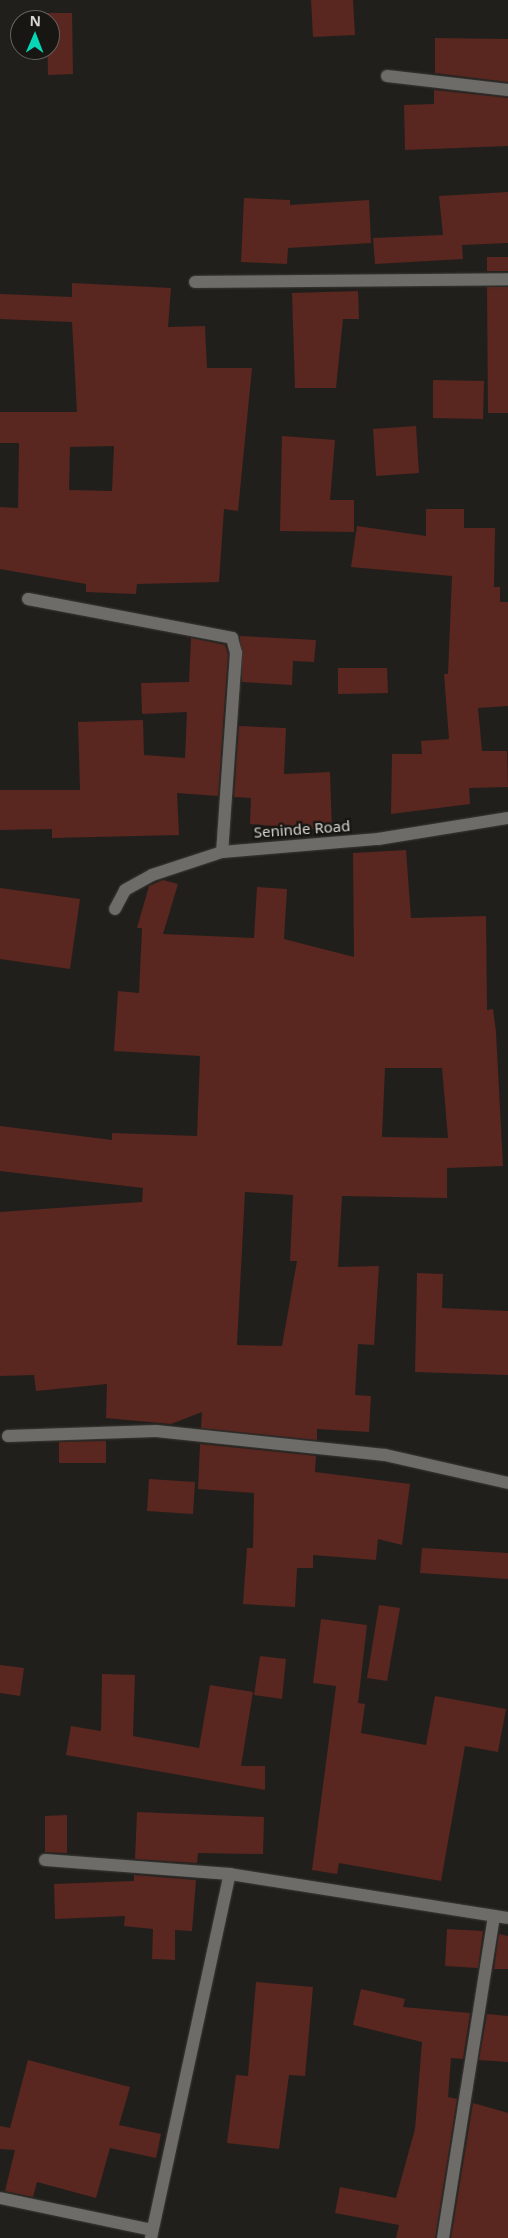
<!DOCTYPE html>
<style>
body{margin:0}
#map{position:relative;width:508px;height:2238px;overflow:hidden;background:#211f1b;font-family:"Noto Sans",sans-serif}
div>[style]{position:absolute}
.building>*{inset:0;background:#5a2620}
.roads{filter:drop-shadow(0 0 1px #3b3a37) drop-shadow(0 0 1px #3b3a37)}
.minor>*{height:12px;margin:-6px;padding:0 6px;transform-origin:6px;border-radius:6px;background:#6e6c68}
span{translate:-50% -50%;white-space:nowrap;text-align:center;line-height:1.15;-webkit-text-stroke:5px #171612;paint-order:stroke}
.street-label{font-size:15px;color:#d6d5d2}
.north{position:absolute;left:10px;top:10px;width:50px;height:50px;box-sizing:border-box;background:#171612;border:1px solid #63625f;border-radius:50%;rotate:1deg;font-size:14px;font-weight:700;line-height:20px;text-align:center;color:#d6d5d2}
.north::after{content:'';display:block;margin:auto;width:18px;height:22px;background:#06d5b6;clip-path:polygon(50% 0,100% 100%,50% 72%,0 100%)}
</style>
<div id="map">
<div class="building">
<i style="clip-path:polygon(311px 0,353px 0,355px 35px,313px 37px)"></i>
<i style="clip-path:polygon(47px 13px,72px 13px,73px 74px,48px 75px)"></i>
<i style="clip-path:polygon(435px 38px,508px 39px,508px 82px,435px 73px)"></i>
<i style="clip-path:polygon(434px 90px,508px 98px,508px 146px,405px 150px,404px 105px,434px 104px)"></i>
<i style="clip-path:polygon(508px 192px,508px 243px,462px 245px,463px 259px,375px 264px,373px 238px,443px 235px,439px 196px)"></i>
<i style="clip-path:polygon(244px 198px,290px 200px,290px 205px,369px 200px,371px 243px,288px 248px,287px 264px,241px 262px)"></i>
<i style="clip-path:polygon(487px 257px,508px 257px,508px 271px,487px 271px)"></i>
<i style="clip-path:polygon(evenodd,72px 283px,171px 288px,168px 327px,205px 326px,207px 368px,252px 368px,238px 511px,224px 509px,219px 582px,137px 584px,136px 594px,86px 592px,86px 584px,0 569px,0 507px,18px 508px,19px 443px,0 443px,0 412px,77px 412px,72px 322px,0 319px,0 294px,72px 297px,72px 283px,114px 446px,112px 491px,69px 490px,70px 447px,114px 446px)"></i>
<i style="clip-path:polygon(487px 287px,508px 287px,508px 413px,488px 413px)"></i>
<i style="clip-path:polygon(358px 291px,359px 319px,343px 319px,336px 388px,295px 388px,292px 293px)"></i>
<i style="clip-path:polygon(433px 380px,484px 381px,483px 419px,433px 418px)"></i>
<i style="clip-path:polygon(416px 426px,419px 473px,376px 476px,373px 429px)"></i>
<i style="clip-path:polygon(282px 436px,335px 440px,330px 500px,354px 500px,354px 532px,280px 531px)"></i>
<i style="clip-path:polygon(426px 509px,464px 509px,464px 528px,495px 528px,494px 587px,500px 587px,500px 602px,508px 602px,508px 706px,478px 708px,482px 751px,507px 751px,508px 787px,469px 788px,470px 804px,391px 814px,392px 754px,422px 754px,421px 741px,449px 739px,444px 674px,448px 674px,452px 576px,351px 567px,357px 526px,426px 536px)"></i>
<i style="clip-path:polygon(240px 636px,316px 640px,314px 662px,293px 661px,292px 685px,242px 682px)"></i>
<i style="clip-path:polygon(191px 638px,225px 645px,228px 654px,218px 796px,177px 793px,179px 835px,52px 838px,52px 829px,0 830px,0 790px,80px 790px,78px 722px,143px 720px,144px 755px,185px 758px,187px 712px,142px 714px,141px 683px,189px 682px)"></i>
<i style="clip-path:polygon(338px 668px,387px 668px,388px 693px,338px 694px)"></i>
<i style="clip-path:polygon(239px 726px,286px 728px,284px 774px,330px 772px,332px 831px,250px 824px,251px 798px,234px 797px)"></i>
<i style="clip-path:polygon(evenodd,406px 850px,411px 918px,486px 916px,487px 1010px,493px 1009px,496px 1032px,503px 1166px,447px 1168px,447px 1198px,342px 1196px,338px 1267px,379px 1266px,374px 1345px,358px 1344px,355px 1395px,371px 1396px,369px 1432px,317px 1429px,317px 1440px,201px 1428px,202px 1412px,171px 1424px,106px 1418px,107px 1384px,36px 1391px,34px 1375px,0 1376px,0 1212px,142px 1202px,143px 1188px,0 1171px,0 1126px,112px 1140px,112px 1133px,197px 1136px,200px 1056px,114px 1051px,118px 991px,139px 993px,142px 928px,137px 928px,149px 886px,163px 880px,178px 884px,163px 934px,254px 938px,257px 887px,287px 889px,284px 939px,354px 957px,353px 853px,406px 850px,385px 1068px,442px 1068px,448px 1138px,382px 1137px,385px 1068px,406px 850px,245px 1192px,293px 1195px,290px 1261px,297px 1261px,282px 1346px,237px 1345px,245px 1192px)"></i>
<i style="clip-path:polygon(0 888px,80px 899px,70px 969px,0 959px)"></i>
<i style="clip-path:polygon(417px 1273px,443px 1274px,442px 1308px,508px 1311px,508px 1375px,415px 1372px)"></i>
<i style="clip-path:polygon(106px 1441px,106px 1463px,59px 1463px,59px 1442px)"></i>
<i style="clip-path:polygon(200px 1444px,316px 1456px,315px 1472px,410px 1484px,402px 1545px,378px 1539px,376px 1560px,313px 1555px,313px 1568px,297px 1568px,295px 1607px,243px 1604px,247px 1548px,253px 1548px,254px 1493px,198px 1489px)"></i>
<i style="clip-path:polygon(149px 1479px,195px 1482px,193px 1514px,147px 1511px)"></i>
<i style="clip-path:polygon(422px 1548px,508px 1553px,508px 1579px,420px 1573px)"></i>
<i style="clip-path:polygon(379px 1605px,400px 1608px,387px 1681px,367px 1678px)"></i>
<i style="clip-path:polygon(321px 1619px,367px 1625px,358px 1703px,365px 1704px,361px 1733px,426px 1745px,435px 1696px,506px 1709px,498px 1752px,465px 1746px,441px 1881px,339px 1863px,337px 1874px,312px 1870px,336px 1686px,313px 1683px)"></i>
<i style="clip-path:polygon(260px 1656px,286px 1659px,282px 1699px,254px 1695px)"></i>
<i style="clip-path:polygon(0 1665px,24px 1668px,20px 1696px,0 1693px)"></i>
<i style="clip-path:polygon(102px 1674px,135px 1675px,133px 1736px,199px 1748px,210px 1685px,253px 1692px,241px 1766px,265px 1766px,265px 1790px,66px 1755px,71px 1726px,101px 1731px)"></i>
<i style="clip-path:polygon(137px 1812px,264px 1817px,263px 1854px,198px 1853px,197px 1863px,135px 1859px)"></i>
<i style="clip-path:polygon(67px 1815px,67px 1853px,45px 1852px,45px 1816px)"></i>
<i style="clip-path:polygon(134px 1875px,196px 1880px,192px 1931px,175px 1930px,175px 1960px,152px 1959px,153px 1929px,124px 1926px,125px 1916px,55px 1919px,54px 1884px,134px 1881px)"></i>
<i style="clip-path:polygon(447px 1929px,483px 1931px,478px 1968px,445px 1966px)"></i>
<i style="clip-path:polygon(499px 1934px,508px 1936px,508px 1969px,494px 1969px)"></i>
<i style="clip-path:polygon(256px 1982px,313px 1987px,305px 2076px,289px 2075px,279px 2149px,227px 2143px,236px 2075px,248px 2076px)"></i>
<i style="clip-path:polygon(361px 1989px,405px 1999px,403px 2007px,470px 2013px,463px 2059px,451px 2058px,448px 2097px,457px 2099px,435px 2238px,396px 2238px,399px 2225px,335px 2213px,340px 2187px,396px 2198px,415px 2129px,422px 2042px,353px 2025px)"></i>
<i style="clip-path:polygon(487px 2014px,508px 2016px,508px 2062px,479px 2060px)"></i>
<i style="clip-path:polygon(28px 2060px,130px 2087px,119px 2125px,161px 2134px,156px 2158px,110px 2148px,96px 2198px,37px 2182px,33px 2197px,5px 2191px,15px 2150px,0 2149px,0 2126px,10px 2128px)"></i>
<i style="clip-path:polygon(473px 2103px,508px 2113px,508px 2238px,451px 2238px)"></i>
</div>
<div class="roads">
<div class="minor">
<i style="left:387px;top:76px;width:122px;rotate:6.6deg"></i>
<i style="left:195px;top:282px;width:313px;rotate:-0.5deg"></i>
<i style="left:28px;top:599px;width:208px;rotate:10.8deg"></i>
<i style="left:232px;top:638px;width:16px;rotate:75deg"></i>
<i style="left:236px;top:653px;width:199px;rotate:94deg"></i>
<i style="left:115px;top:909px;width:21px;rotate:-62deg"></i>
<i style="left:125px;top:890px;width:31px;rotate:-29deg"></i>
<i style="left:152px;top:875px;width:74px;rotate:-18.2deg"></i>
<i style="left:222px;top:852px;width:157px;rotate:-4.8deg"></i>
<i style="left:378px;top:839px;width:132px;rotate:-9.2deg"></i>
<i style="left:8px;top:1436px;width:148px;rotate:-1.9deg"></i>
<i style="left:156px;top:1431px;width:230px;rotate:6deg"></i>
<i style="left:385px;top:1455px;width:126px;rotate:12.8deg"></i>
<i style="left:45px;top:1860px;width:186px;rotate:4.3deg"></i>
<i style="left:230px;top:1874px;width:281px;rotate:9deg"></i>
<i style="left:0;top:2198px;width:155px;rotate:11.9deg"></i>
<i style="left:151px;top:2238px;width:372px;rotate:-77.8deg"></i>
<i style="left:443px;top:2238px;width:326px;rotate:-81deg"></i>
</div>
</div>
<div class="street-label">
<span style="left:302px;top:829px;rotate:-4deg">Seninde Road</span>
</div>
<div class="north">N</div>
</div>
